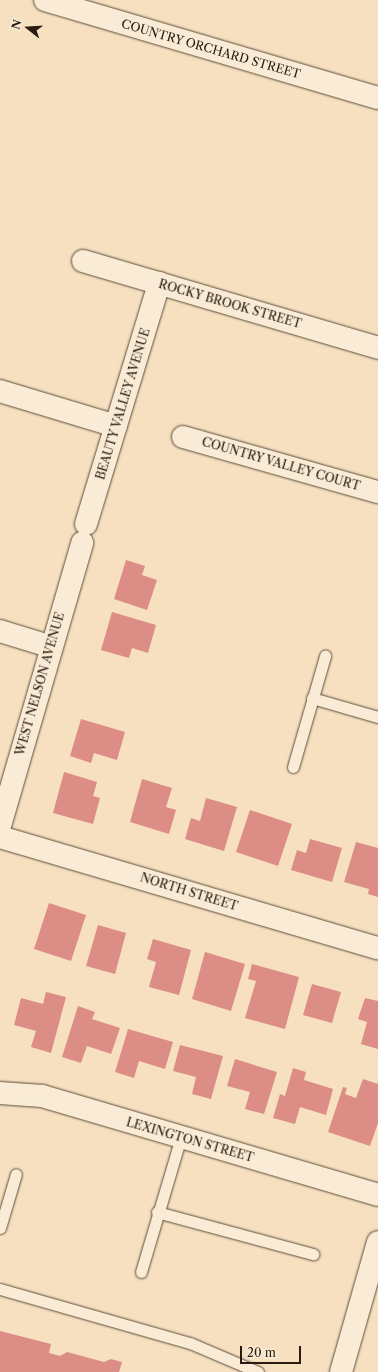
<!DOCTYPE html>
<style>
body{margin:0}
#map{position:relative;width:378px;height:1372px;overflow:hidden;background:#f6e0bf;font-family:"Libre Caslon Text",serif}
div>[style]{position:absolute}
.building>*{inset:0;background:#dc8d85}
.roads{filter:drop-shadow(0 0 1px #5c4d3c) drop-shadow(0 0 1px #5c4d3c)}
.service>*{height:11px;margin:-5.5px;padding:0 5.5px;transform-origin:5.5px;border-radius:5.5px;background:#f9ebd5}
.minor>*{height:22px;margin:-11px;padding:0 11px;transform-origin:11px;border-radius:11px;background:#f9ebd5}
.secondary>*{height:22px;margin:-11px;padding:0 11px;transform-origin:11px;border-radius:11px;background:#f9ebd5}
span{translate:-50% -50%;white-space:nowrap;text-align:center;line-height:1.15;-webkit-text-stroke:4px #f9ebd5;paint-order:stroke}
.street-label{font-size:12px;color:#281c10}
.north{position:absolute;left:8px;top:8px;width:40px;height:40px;-webkit-text-stroke:3px #f9ebd5;paint-order:stroke;rotate:287deg;font-size:11px;font-weight:700;line-height:16px;text-align:center;color:#281c10}
.north::after{content:'';display:block;margin:auto;width:14px;height:18px;background:#281c10;clip-path:polygon(50% 0,100% 100%,50% 72%,0 100%)}
.scale{position:absolute;left:240px;top:1346px;width:61px;height:18px;box-sizing:border-box;border:2px solid #281c10;border-top:0;padding-left:5px;font-size:12px;line-height:14px;white-space:nowrap;color:#281c10;-webkit-text-stroke:3px #f9ebd5;paint-order:stroke}
</style>
<div id="map">
<div class="building">
<i style="clip-path:polygon(126px 560px,145px 566px,142px 575px,157px 580px,147px 610px,114px 599px)"></i>
<i style="clip-path:polygon(112px 612px,156px 625px,148px 653px,132px 648px,129px 658px,101px 650px)"></i>
<i style="clip-path:polygon(81px 719px,125px 732px,117px 760px,94px 753px,91px 763px,70px 756px)"></i>
<i style="clip-path:polygon(64px 772px,97px 782px,93px 796px,100px 798px,93px 824px,53px 813px)"></i>
<i style="clip-path:polygon(142px 779px,172px 788px,166px 807px,176px 810px,169px 834px,130px 822px)"></i>
<i style="clip-path:polygon(206px 798px,237px 807px,224px 851px,185px 839px,191px 818px,200px 821px)"></i>
<i style="clip-path:polygon(250px 810px,292px 824px,278px 866px,236px 852px)"></i>
<i style="clip-path:polygon(310px 839px,342px 848px,332px 882px,291px 870px,297px 850px,306px 853px)"></i>
<i style="clip-path:polygon(356px 842px,378px 848px,378px 897px,368px 894px,369px 889px,344px 882px)"></i>
<i style="clip-path:polygon(49px 903px,86px 915px,71px 961px,34px 949px)"></i>
<i style="clip-path:polygon(98px 925px,126px 933px,115px 974px,86px 966px)"></i>
<i style="clip-path:polygon(153px 939px,191px 950px,179px 995px,149px 987px,156px 962px,147px 959px)"></i>
<i style="clip-path:polygon(205px 952px,245px 964px,231px 1011px,192px 999px)"></i>
<i style="clip-path:polygon(252px 964px,299px 977px,285px 1029px,245px 1018px,256px 981px,248px 979px)"></i>
<i style="clip-path:polygon(312px 984px,341px 992px,332px 1023px,303px 1015px)"></i>
<i style="clip-path:polygon(46px 992px,66px 997px,51px 1053px,31px 1047px,36px 1031px,14px 1025px,21px 998px,43px 1004px)"></i>
<i style="clip-path:polygon(365px 998px,378px 1001px,378px 1049px,361px 1044px,367px 1022px,358px 1019px)"></i>
<i style="clip-path:polygon(78px 1006px,95px 1012px,92px 1019px,120px 1028px,111px 1054px,87px 1046px,81px 1063px,62px 1057px)"></i>
<i style="clip-path:polygon(128px 1029px,173px 1042px,165px 1069px,139px 1061px,134px 1078px,115px 1072px)"></i>
<i style="clip-path:polygon(180px 1045px,223px 1056px,211px 1099px,192px 1094px,196px 1077px,173px 1071px)"></i>
<i style="clip-path:polygon(235px 1059px,277px 1072px,264px 1114px,245px 1109px,250px 1092px,227px 1086px)"></i>
<i style="clip-path:polygon(293px 1068px,306px 1072px,304px 1080px,333px 1089px,326px 1115px,300px 1107px,295px 1124px,273px 1118px,280px 1094px,285px 1096px)"></i>
<i style="clip-path:polygon(363px 1079px,378px 1084px,378px 1123px,370px 1146px,328px 1132px,343px 1087px,347px 1088px,345px 1094px,356px 1098px)"></i>
<i style="clip-path:polygon(0 1331px,51px 1344px,49px 1353px,60px 1356px,67px 1352px,104px 1362px,111px 1359px,122px 1362px,119px 1372px,0 1372px)"></i>
</div>
<div class="roads">
<div class="service">
<i style="left:312px;top:698px;width:69px;rotate:16.1deg"></i>
<i style="left:293px;top:767px;width:116px;rotate:-73.9deg"></i>
<i style="left:157px;top:1212px;width:162px;rotate:15.1deg"></i>
<i style="left:0;top:1228px;width:56px;rotate:-73.5deg"></i>
<i style="left:141px;top:1272px;width:141px;rotate:-73.5deg"></i>
<i style="left:0;top:1289px;width:198px;rotate:15.9deg"></i>
<i style="left:190px;top:1343px;width:74px;rotate:23.1deg"></i>
</div>
<div class="minor">
<i style="left:45px;top:0;width:347px;rotate:16.4deg"></i>
<i style="left:83px;top:261px;width:308px;rotate:16.4deg"></i>
<i style="left:0;top:391px;width:121px;rotate:16.8deg"></i>
<i style="left:183px;top:437px;width:203px;rotate:15.8deg"></i>
<i style="left:86px;top:524px;width:252px;rotate:-73.1deg"></i>
<i style="left:0;top:631px;width:51px;rotate:17deg"></i>
<i style="left:0;top:826px;width:295px;rotate:-73.8deg"></i>
<i style="left:0;top:837px;width:394px;rotate:16.4deg"></i>
<i style="left:0;top:1093px;width:42px;rotate:4.1deg"></i>
<i style="left:42px;top:1096px;width:350px;rotate:16.4deg"></i>
</div>
<div class="secondary">
<i style="left:341px;top:1372px;width:135px;rotate:-74.1deg"></i>
</div>
</div>
<div class="street-label">
<span style="left:211px;top:49px;rotate:16deg">COUNTRY ORCHARD STREET</span>
<span style="left:230px;top:304px;rotate:16deg">ROCKY BROOK STREET</span>
<span style="left:123px;top:404px;rotate:-73deg">BEAUTY VALLEY AVENUE</span>
<span style="left:281px;top:464px;rotate:16deg">COUNTRY VALLEY COURT</span>
<span style="left:40px;top:684px;rotate:-74deg">WEST NELSON AVENUE</span>
<span style="left:189px;top:892px;rotate:17deg">NORTH STREET</span>
<span style="left:190px;top:1140px;rotate:16deg">LEXINGTON STREET</span>
</div>
<div class="north">N</div>
<div class="scale">20 m</div>
</div>
